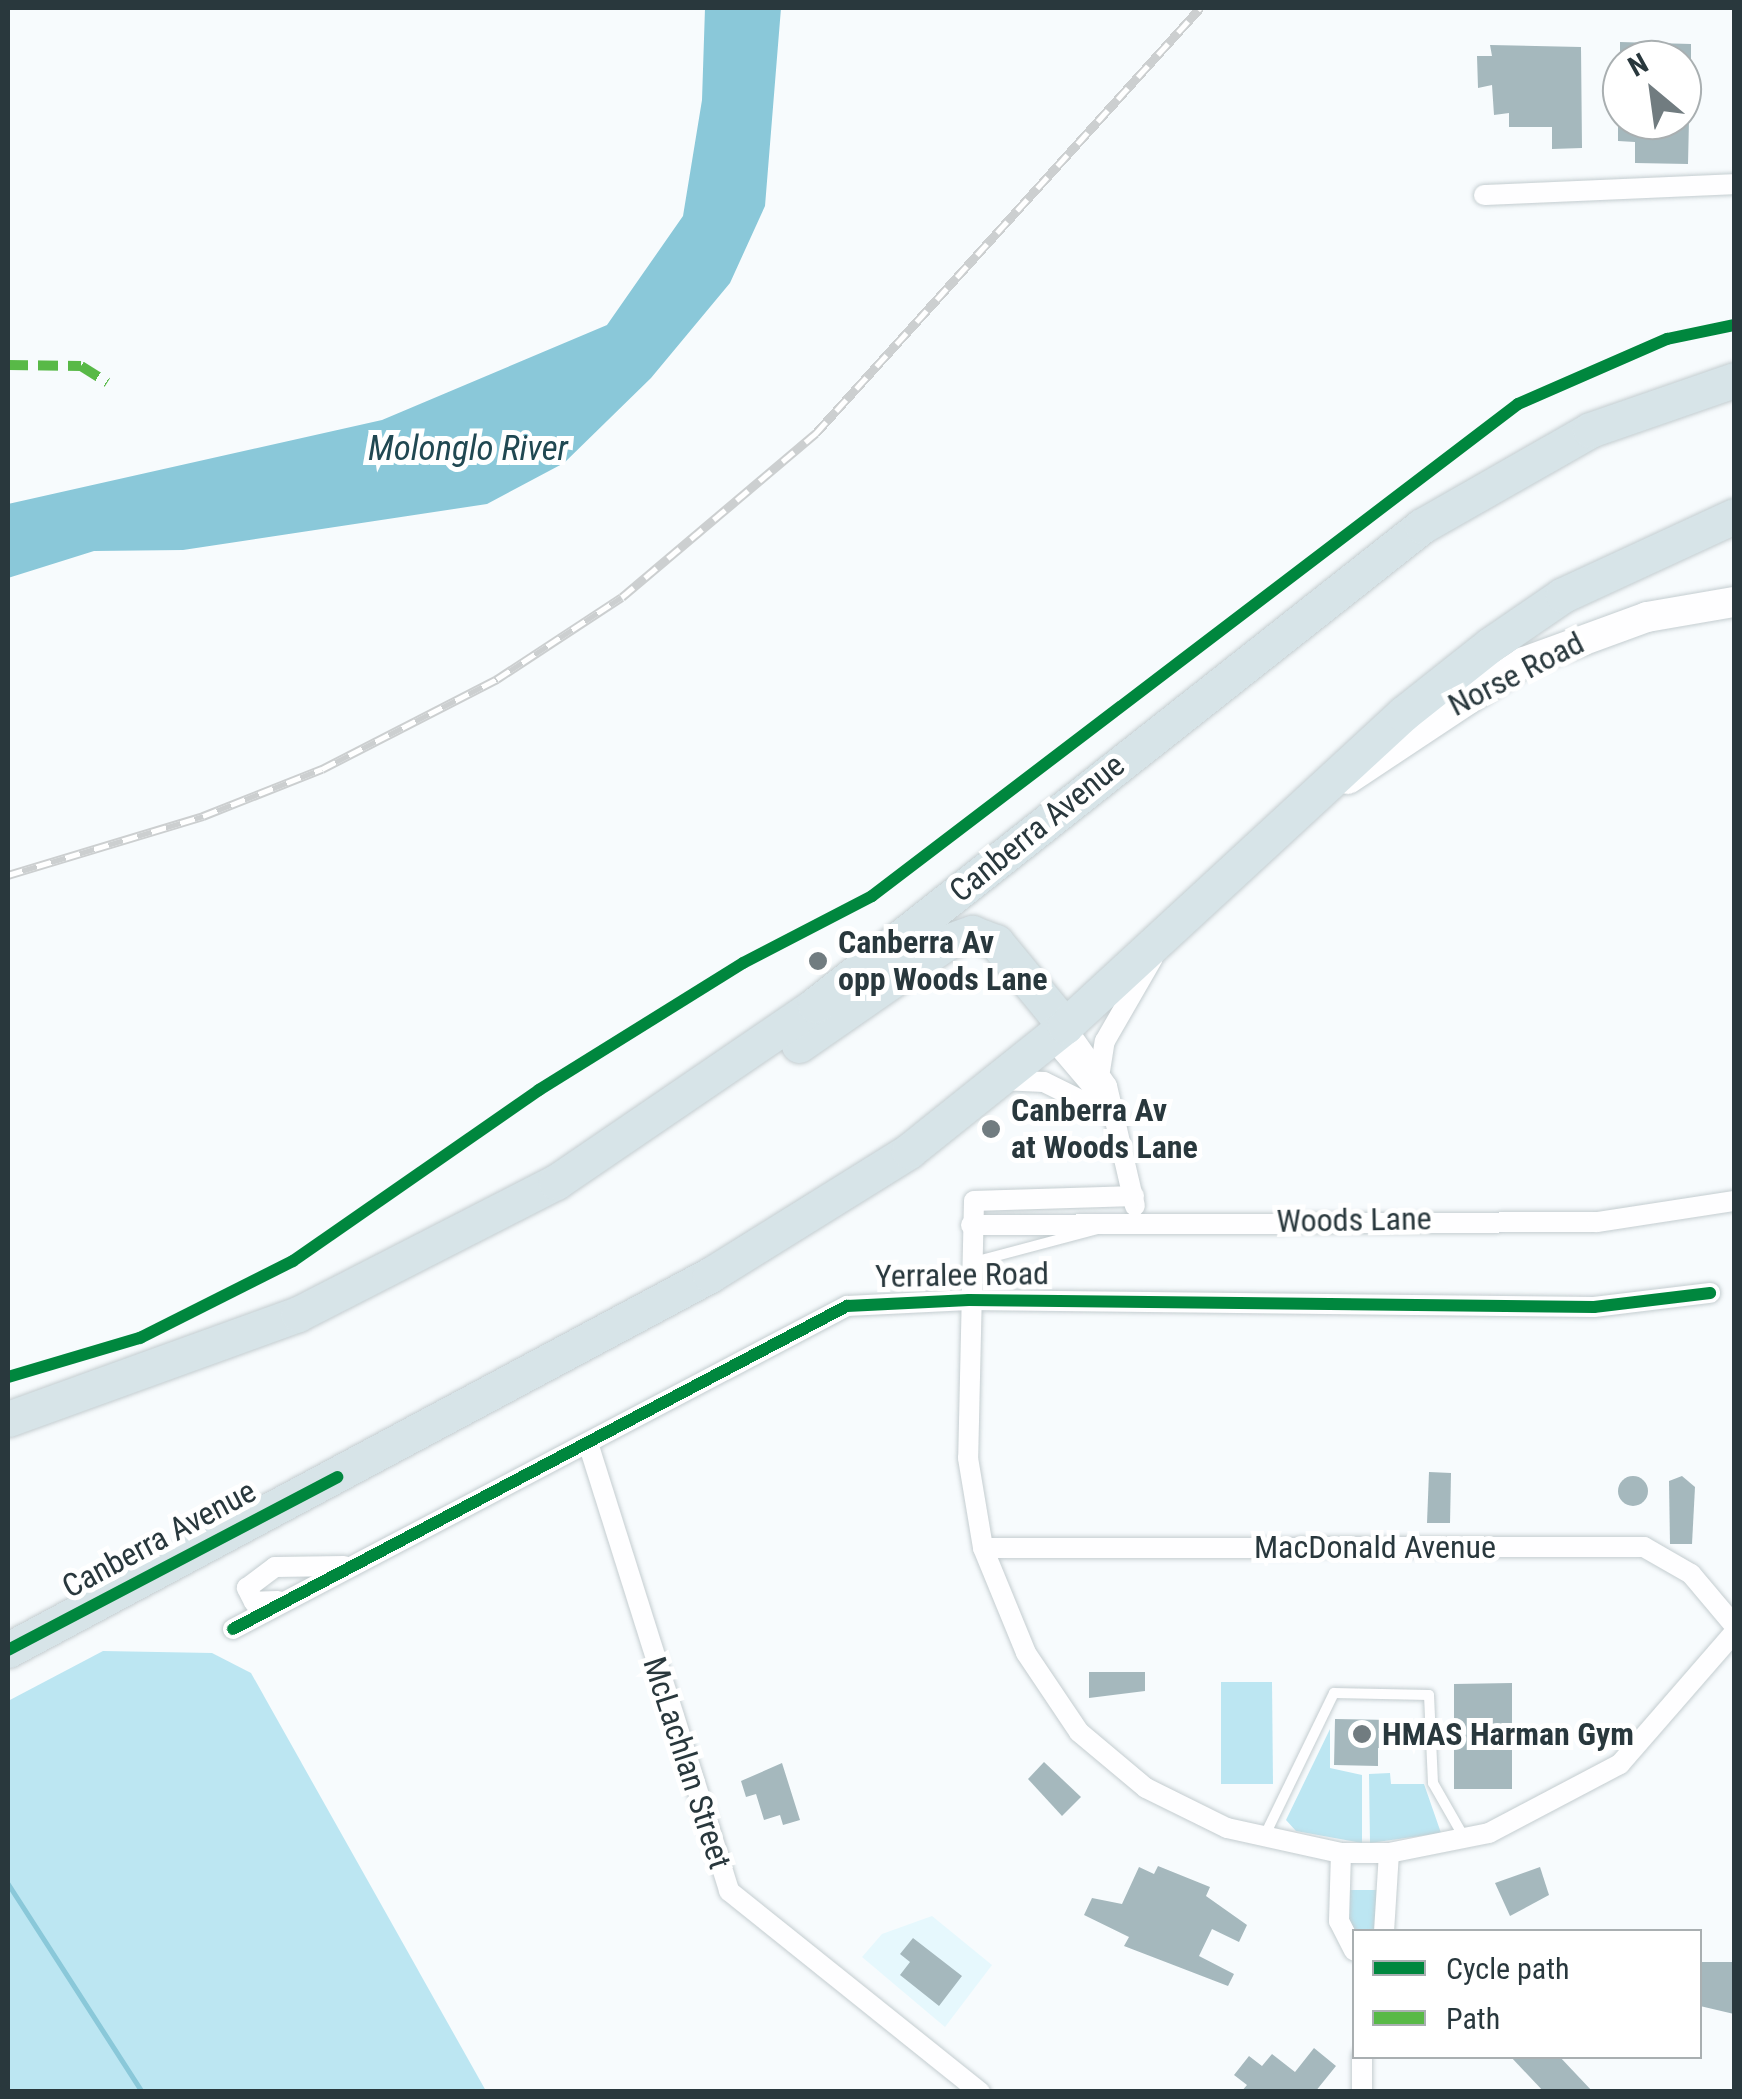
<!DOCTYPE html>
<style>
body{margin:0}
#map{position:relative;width:1742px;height:2099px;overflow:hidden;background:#f7fbfd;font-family:"Roboto Condensed",sans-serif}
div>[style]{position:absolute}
.built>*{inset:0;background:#e6f8fd}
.green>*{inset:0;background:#bce6f2}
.water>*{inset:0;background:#8ac8d9}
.stream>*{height:5px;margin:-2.5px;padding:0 2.5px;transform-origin:2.5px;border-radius:2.5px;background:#8ac8d9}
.building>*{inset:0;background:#a5b8bd}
.round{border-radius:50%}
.roads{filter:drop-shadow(0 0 2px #c4cdd0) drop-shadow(0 0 2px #c4cdd0)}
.service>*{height:10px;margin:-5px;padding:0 5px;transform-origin:5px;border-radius:5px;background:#fefeff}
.minor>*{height:20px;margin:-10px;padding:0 10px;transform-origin:10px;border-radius:10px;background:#fefeff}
.secondary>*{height:30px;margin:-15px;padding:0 15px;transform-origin:15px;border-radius:15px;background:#fefeff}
.trunk>*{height:35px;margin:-17.5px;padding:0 17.5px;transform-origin:17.5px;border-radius:17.5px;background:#d7e4e8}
.rail>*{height:9px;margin-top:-4.5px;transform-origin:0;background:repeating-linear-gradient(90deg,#fff 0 15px,#cccfd0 0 30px);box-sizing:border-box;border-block:2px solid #cccfd0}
.quiet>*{height:10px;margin-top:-5px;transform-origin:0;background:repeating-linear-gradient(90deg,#58b947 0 20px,transparent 0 30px)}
.cycleway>*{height:12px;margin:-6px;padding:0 6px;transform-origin:6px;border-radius:6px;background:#00873e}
.dots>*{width:28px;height:28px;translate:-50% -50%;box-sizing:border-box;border:5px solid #fff;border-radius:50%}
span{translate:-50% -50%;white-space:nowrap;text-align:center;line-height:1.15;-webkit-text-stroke:10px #fff;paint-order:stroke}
.street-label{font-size:32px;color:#29383d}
.poi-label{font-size:32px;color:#29383d;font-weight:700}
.left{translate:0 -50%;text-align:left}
.water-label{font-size:35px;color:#204852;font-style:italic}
.frame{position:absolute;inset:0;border:10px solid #29383d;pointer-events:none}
.legend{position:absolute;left:1352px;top:1929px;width:350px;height:130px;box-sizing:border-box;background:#fff;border:2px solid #a9afb1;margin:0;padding:12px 18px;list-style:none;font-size:30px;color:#29383d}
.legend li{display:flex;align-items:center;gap:20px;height:50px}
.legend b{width:50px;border:2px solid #a9afb1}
.north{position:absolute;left:1602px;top:40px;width:100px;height:100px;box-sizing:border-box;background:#fff;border:2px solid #a9afb1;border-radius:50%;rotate:331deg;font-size:28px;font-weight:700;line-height:40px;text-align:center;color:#29383d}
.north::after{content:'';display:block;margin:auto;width:35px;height:45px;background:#717c80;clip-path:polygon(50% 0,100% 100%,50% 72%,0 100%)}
</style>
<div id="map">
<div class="built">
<i style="clip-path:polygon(932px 1916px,992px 1965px,945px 2027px,862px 1957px,882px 1934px)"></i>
</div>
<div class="green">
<i style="clip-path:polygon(103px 1651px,212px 1653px,251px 1673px,486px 2091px,8px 2091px,8px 1701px)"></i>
<i style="clip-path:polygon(1221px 1682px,1272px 1682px,1273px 1784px,1221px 1784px)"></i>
<i style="clip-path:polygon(1330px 1729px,1330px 1768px,1362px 1775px,1362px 1843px,1296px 1831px,1286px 1820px)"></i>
<i style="clip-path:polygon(1390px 1773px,1391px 1784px,1424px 1784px,1441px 1833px,1370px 1843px,1369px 1774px)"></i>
<i style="clip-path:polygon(1346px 1890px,1378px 1890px,1377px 1931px,1349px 1933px)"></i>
</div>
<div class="water">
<i style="clip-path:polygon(705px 8px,781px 8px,765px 206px,730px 283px,651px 378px,564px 463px,487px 504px,183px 550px,94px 551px,8px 578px,8px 504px,382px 420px,607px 325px,683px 216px,702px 100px)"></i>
</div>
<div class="stream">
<i style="left:8px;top:1884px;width:247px;rotate:57.2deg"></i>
</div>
<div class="building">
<i style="clip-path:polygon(1620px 42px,1691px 44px,1691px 60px,1620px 60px)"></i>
<i style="clip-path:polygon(1490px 45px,1581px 47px,1582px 148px,1552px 149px,1552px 127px,1509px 127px,1509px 113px,1494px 115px,1492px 85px,1478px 88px,1477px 56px,1492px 56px)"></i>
<i style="clip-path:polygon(1618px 120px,1689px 120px,1688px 164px,1635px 163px,1635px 142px,1618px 141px)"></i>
<i style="clip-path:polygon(1429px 1472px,1451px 1473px,1450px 1523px,1427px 1523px)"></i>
<i class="round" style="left:1618px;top:1476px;width:30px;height:30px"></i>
<i style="clip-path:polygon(1682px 1476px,1695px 1487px,1692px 1544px,1670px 1544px,1669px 1481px)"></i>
<i style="clip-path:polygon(1089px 1672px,1145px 1672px,1145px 1691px,1089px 1698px)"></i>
<i style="clip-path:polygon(1512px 1683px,1512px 1789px,1454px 1789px,1454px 1684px)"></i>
<i style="clip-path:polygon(1335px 1719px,1390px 1720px,1389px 1748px,1378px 1748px,1378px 1766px,1334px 1765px)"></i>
<i style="clip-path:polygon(1044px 1762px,1081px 1797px,1062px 1816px,1028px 1779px)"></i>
<i style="clip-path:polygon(782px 1763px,800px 1820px,783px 1825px,780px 1815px,764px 1820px,756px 1794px,746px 1797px,741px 1781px)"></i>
<i style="clip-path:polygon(1158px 1866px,1210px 1887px,1206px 1896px,1247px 1925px,1239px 1942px,1212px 1929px,1199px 1956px,1234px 1974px,1228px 1986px,1124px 1946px,1129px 1937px,1084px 1915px,1092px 1898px,1122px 1904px,1139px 1867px,1154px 1874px)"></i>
<i style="clip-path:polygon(1540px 1867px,1549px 1895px,1510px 1916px,1495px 1883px)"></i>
<i style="clip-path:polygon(913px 1938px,962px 1976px,939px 2006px,900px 1975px,910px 1962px,900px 1954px)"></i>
<i style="clip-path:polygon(1700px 1962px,1734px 1962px,1734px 2014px,1700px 2006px)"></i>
<i style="clip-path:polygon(1314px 2048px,1336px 2066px,1315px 2092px,1241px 2092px,1247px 2085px,1234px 2075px,1249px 2056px,1262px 2066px,1272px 2054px,1295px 2072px)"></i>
<i style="clip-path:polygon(1510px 2056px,1559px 2056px,1593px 2092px,1544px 2092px)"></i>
</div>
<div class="roads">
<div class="service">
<i style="left:970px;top:1263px;width:137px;rotate:-14.9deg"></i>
<i style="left:1264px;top:1837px;width:160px;rotate:-64.1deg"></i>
<i style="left:1334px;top:1693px;width:95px;rotate:1.2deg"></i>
<i style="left:1429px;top:1695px;width:88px;rotate:87.4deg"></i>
<i style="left:1433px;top:1783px;width:64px;rotate:60.3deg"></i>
</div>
<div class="minor">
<i style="left:1484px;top:195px;width:250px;rotate:-2.5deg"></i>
<i style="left:1065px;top:1026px;width:73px;rotate:55deg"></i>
<i style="left:1107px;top:1086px;width:123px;rotate:76.9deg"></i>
<i style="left:1051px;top:1038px;width:89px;rotate:49.5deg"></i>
<i style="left:1100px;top:1071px;width:30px;rotate:-81deg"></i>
<i style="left:1105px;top:1041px;width:96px;rotate:-60deg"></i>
<i style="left:1001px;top:1080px;width:43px;rotate:2.7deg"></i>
<i style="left:1044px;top:1082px;width:84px;rotate:26.3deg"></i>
<i style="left:1134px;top:1196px;width:160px;rotate:178.2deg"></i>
<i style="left:974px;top:1201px;width:257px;rotate:91.3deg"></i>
<i style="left:968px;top:1458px;width:91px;rotate:80.5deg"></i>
<i style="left:983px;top:1548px;width:113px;rotate:67.7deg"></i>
<i style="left:1026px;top:1653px;width:95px;rotate:56.1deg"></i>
<i style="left:1079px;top:1732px;width:87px;rotate:39.9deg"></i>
<i style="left:1146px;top:1788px;width:90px;rotate:26.3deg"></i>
<i style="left:1227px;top:1828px;width:117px;rotate:12.4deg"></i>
<i style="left:1341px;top:1853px;width:48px"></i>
<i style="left:1389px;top:1853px;width:102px;rotate:-11.3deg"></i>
<i style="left:1489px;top:1833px;width:148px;rotate:-27.8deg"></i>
<i style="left:1620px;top:1764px;width:174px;rotate:-49deg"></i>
<i style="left:971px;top:1225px;width:626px;rotate:-0.27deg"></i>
<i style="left:1597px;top:1222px;width:139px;rotate:-8.7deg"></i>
<i style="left:588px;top:1443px;width:470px;rotate:72.5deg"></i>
<i style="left:729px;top:1891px;width:322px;rotate:38.7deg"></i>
<i style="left:983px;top:1548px;width:661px;rotate:-0.09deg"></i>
<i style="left:1644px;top:1547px;width:54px;rotate:29.9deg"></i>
<i style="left:1691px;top:1574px;width:67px;rotate:49.9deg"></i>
<i style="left:278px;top:1601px;width:24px;rotate:178deg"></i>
<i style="left:254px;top:1602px;width:16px;rotate:-117deg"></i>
<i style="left:247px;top:1588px;width:35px;rotate:-37deg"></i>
<i style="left:275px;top:1567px;width:69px;rotate:-0.8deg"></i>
<i style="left:233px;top:1629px;width:694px;rotate:-27.75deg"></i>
<i style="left:847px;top:1306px;width:122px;rotate:-2.8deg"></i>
<i style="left:969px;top:1300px;width:625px;rotate:0.64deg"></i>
<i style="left:1594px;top:1307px;width:117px;rotate:-6.9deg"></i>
<i style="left:1341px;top:1853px;width:68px;rotate:91.7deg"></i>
<i style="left:1339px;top:1921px;width:33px;rotate:63deg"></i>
<i style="left:1384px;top:1932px;width:79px;rotate:-86.4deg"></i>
<i style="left:1362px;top:2056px;width:36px;rotate:90deg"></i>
</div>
<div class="secondary">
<i style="left:1348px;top:779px;width:211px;rotate:-33.6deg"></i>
<i style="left:1524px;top:662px;width:131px;rotate:-20.1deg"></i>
<i style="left:1647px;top:617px;width:88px;rotate:-9.8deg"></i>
</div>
<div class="trunk">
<i style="left:799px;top:1045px;width:180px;rotate:-34.8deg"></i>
<i style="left:947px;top:942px;width:27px;rotate:-20deg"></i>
<i style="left:972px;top:933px;width:26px;rotate:21deg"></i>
<i style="left:996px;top:942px;width:109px;rotate:50.6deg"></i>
<i style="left:8px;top:1419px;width:308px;rotate:-19.9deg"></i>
<i style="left:298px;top:1314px;width:290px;rotate:-27.1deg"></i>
<i style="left:556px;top:1182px;width:314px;rotate:-34.3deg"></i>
<i style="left:815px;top:1005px;width:773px;rotate:-38.28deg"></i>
<i style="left:1422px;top:526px;width:193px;rotate:-29.7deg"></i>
<i style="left:1590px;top:430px;width:152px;rotate:-19.1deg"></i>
<i style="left:8px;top:1650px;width:796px;rotate:-28.11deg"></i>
<i style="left:710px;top:1275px;width:234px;rotate:-31.9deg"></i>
<i style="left:909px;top:1151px;width:200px;rotate:-38.7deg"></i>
<i style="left:1065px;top:1026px;width:460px;rotate:-42.7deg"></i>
<i style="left:1403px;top:714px;width:111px;rotate:-38.4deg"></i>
<i style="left:1490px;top:645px;width:88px;rotate:-34.4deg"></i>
<i style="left:1563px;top:595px;width:188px;rotate:-24.8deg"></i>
</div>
</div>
<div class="rail">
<i style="left:8px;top:875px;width:204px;rotate:-16.8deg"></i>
<i style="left:203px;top:816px;width:128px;rotate:-21.6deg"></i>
<i style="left:322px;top:769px;width:197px;rotate:-27.2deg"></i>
<i style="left:497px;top:679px;width:149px;rotate:-33.3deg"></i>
<i style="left:622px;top:597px;width:254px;rotate:-40.2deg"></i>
<i style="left:816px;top:433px;width:573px;rotate:-47.9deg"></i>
</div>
<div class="quiet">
<i style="left:8px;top:365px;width:73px;rotate:0.8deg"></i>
<i style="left:81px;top:366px;width:31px;rotate:32deg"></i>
</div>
<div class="cycleway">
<i style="left:8px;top:1377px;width:138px;rotate:-16.5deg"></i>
<i style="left:140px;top:1338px;width:171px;rotate:-26.7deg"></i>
<i style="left:293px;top:1261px;width:300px;rotate:-34.8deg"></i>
<i style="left:539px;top:1090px;width:240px;rotate:-31.9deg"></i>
<i style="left:743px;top:963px;width:145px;rotate:-27.4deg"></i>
<i style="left:872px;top:896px;width:812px;rotate:-37.29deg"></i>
<i style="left:1518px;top:404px;width:163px;rotate:-23.6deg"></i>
<i style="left:1667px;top:339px;width:68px;rotate:-11.8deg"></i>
<i style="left:233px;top:1629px;width:694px;rotate:-27.75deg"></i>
<i style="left:847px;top:1306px;width:122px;rotate:-2.8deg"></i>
<i style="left:969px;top:1300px;width:625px;rotate:0.64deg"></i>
<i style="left:1594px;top:1307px;width:117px;rotate:-6.9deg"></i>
<i style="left:8px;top:1650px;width:372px;rotate:-27.7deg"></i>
</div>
<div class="dots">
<i style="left:818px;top:961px;background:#717c80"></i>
<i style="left:991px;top:1129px;background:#717c80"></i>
<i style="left:1362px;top:1734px;background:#717c80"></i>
</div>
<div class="street-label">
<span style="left:1516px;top:674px;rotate:-27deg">Norse Road</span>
<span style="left:1037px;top:828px;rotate:-39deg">Canberra Avenue</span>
<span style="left:1354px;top:1220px;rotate:-1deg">Woods Lane</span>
<span style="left:962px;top:1275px;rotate:-1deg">Yerralee Road</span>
<span style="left:159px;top:1539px;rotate:-28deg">Canberra Avenue</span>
<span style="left:1375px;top:1547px">MacDonald Avenue</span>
<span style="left:687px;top:1763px;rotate:72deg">McLachlan Street</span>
</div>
<div class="poi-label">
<span class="left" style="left:838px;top:961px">Canberra Av<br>opp Woods Lane</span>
<span class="left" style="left:1011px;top:1129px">Canberra Av<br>at Woods Lane</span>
<span class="left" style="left:1382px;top:1734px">HMAS Harman Gym</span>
</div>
<div class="water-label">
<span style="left:468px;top:449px">Molonglo River</span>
</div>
<div class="frame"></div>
<ul class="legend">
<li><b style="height:12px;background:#00873e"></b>Cycle path</li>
<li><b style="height:12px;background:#58b947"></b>Path</li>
</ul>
<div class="north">N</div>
</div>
